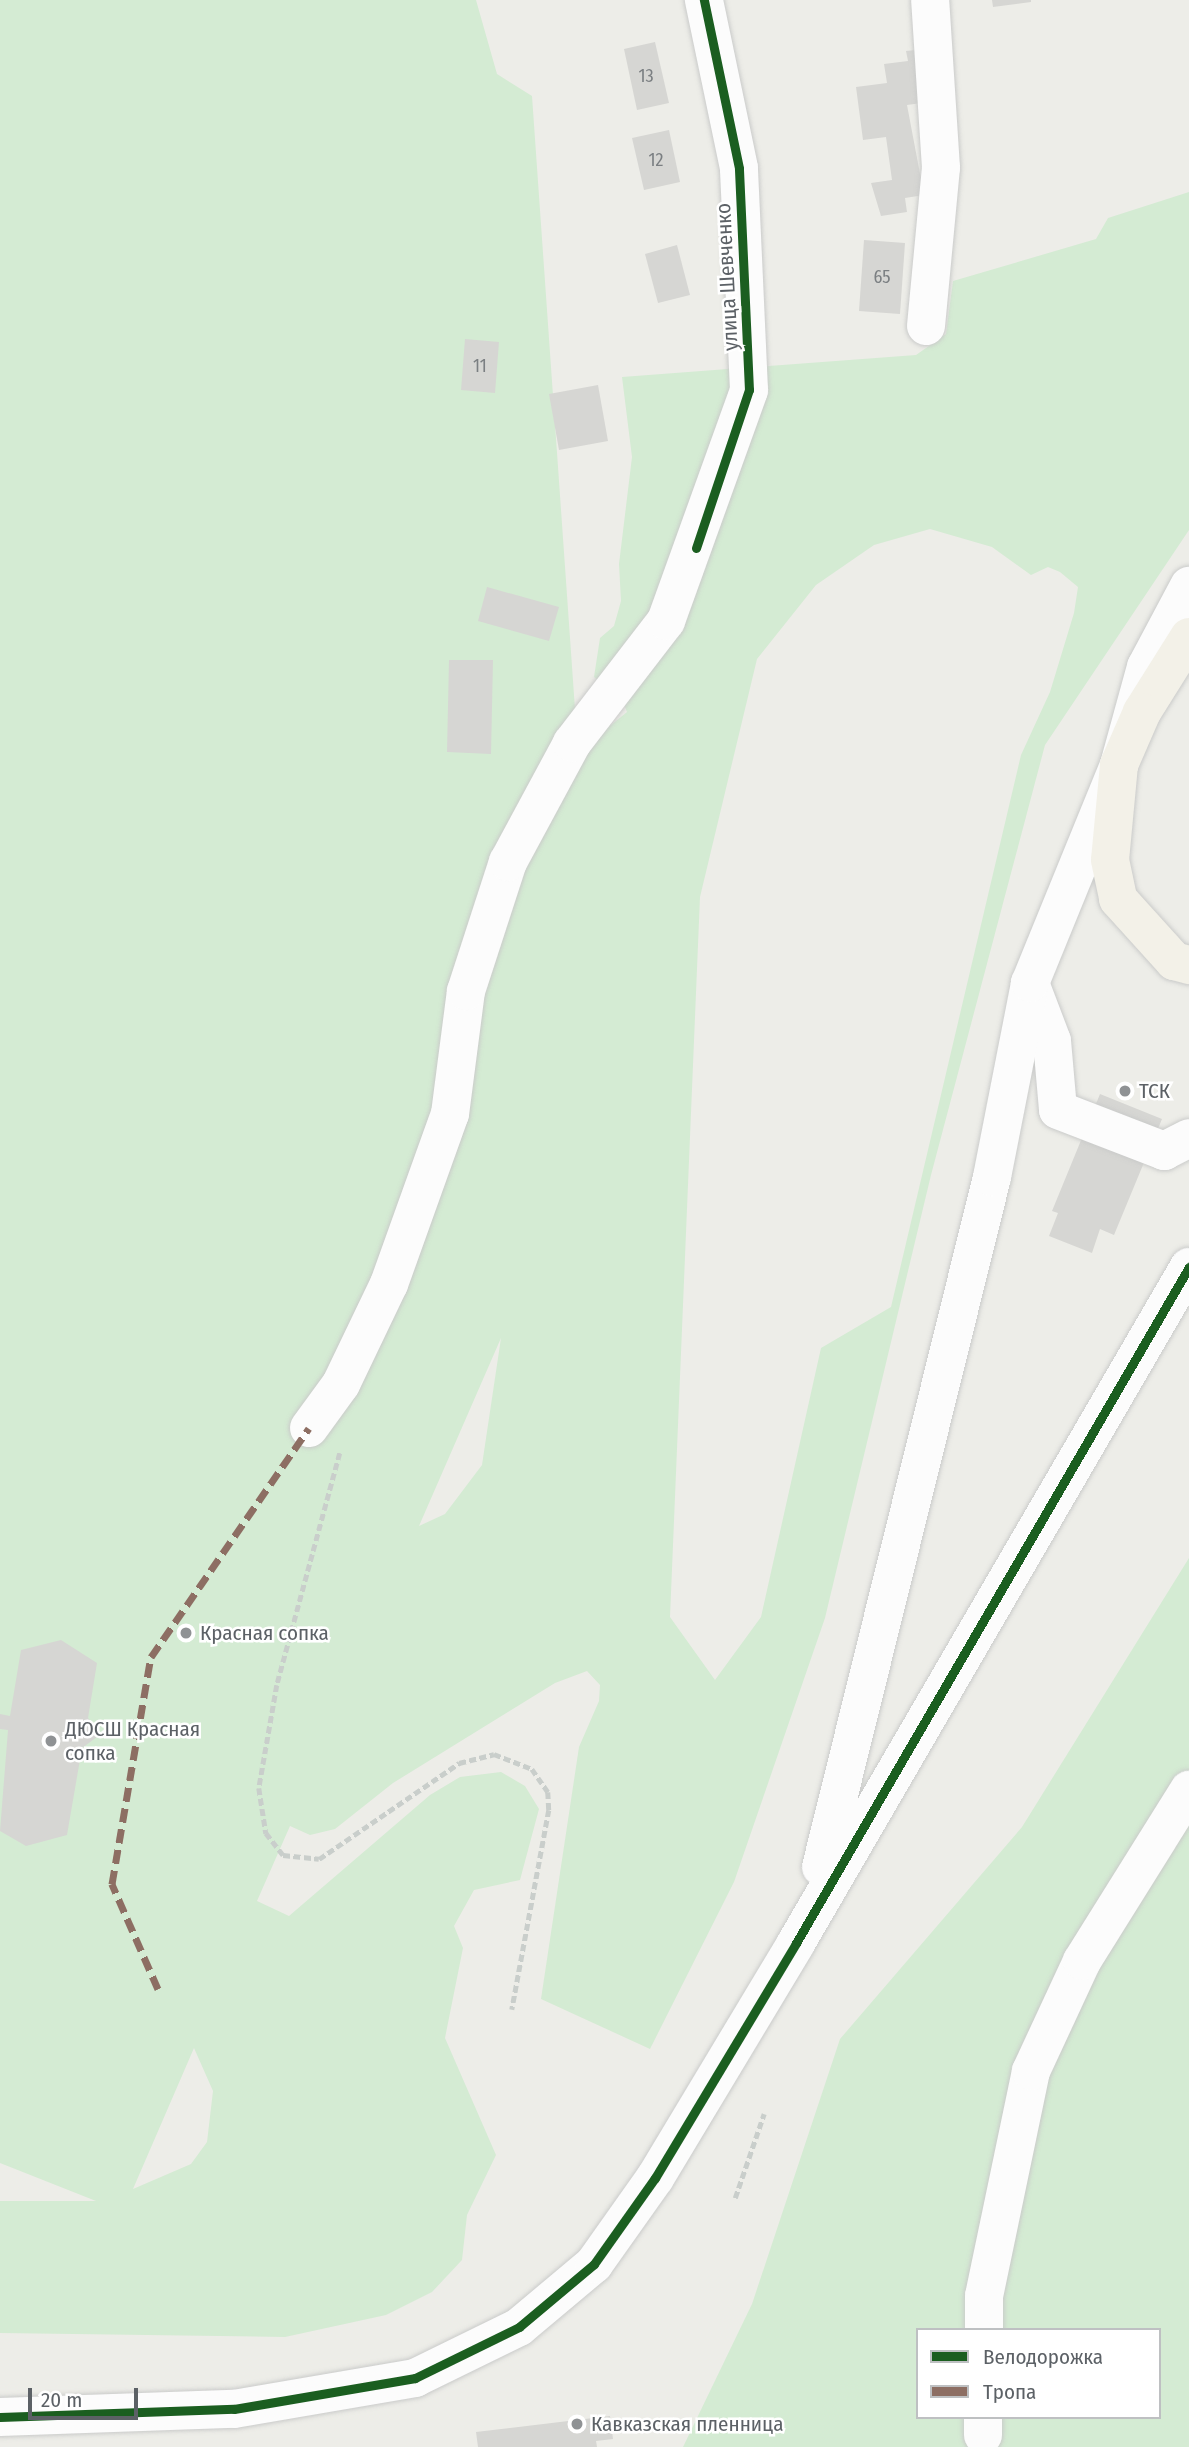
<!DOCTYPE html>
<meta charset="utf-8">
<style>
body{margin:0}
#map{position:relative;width:1189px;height:2447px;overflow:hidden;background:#edede8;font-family:"Fira Sans Condensed",sans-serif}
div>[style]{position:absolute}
.green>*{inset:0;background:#d4ebd3}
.building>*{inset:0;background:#d6d6d3}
.path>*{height:4.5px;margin-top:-2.25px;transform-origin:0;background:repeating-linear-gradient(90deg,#c9cecb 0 7px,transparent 0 10.5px)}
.roads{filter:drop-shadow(0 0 2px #cacbca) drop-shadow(0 0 2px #cacbca)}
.minor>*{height:38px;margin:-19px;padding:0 19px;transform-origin:19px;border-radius:19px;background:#fcfcfc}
.major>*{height:38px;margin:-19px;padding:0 19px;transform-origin:19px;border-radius:19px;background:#f3f1e8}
.quiet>*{height:7px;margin-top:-3.5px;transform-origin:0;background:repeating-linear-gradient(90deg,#8d6e63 0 14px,transparent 0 21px)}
.cycleway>*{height:9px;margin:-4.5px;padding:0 4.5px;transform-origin:4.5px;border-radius:4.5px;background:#1b5e20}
.dots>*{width:19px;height:19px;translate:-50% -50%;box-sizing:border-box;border:4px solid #fff;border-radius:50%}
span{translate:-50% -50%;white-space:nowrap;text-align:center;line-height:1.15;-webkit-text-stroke:5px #fff;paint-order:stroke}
.number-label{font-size:18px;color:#7b7f82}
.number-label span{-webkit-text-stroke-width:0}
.street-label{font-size:21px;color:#5c6166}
.poi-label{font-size:21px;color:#5c6166}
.left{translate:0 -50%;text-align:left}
.legend{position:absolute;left:916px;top:2328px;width:245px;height:91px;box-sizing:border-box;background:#fff;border:2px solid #bec0c2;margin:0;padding:9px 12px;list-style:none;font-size:21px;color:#5c6166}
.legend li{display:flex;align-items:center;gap:14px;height:35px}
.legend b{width:35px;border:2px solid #bec0c2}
.scale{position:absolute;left:28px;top:2388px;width:110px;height:32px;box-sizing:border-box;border:4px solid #5c6166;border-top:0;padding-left:9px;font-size:21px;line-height:24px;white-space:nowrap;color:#5c6166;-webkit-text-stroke:5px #fff;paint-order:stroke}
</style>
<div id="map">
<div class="green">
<i style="clip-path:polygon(evenodd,0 0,476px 0,497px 74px,532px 96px,578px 752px,627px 712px,622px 699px,594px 677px,600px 638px,614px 626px,621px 601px,619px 564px,632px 457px,622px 377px,916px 355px,946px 334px,953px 281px,1096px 239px,1108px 218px,1189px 192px,1189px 530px,1045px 745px,931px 1175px,825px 1618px,734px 1882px,650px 2049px,541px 1999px,579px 1747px,599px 1701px,600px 1685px,587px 1671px,555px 1683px,393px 1783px,335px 1829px,310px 1835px,290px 1826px,257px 1901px,289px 1916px,430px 1795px,460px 1777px,501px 1772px,525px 1786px,539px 1809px,520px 1880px,474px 1890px,454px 1926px,463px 1948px,445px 2038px,496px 2155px,467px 2215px,462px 2260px,432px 2292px,386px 2315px,285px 2337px,0 2333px,0 2201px,96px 2201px,0 2163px,0 0,930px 529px,992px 547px,1031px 575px,1048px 567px,1060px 572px,1078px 587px,1074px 613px,1050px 692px,1021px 755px,891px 1307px,821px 1348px,761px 1617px,715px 1680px,670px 1617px,700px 897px,757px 659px,816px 585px,874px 545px,930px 529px,0 0,501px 1338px,482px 1465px,445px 1514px,419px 1526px,501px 1338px,0 0,194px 2048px,213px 2091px,207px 2142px,191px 2164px,133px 2189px,194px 2048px)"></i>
<i style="clip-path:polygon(evenodd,1189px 1558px,1189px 2447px,683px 2447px,752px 2304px,840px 2039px,1022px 1827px,1189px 1558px,918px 2330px,1159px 2330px,1159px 2417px,918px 2417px,918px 2330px)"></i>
</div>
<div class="building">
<i style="clip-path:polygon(992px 0,1031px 0,1031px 2px,993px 7px)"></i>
<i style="clip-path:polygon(655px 42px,669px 103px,637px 110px,624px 49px)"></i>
<i style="clip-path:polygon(916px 50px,929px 102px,907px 105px,924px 195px,905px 198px,907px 212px,881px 216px,871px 183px,892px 180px,886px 137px,863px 140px,856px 87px,887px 83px,884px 64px,908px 61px,906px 51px)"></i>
<i style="clip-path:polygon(669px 130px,680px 182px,644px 190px,632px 138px)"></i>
<i style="clip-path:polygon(864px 240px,905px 243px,900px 314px,859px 311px)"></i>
<i style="clip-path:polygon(677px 245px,690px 295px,658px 303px,645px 254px)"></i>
<i style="clip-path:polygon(465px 339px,499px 342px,495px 393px,461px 390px)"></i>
<i style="clip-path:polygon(598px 385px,608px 441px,559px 450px,549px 394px)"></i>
<i style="clip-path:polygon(487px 587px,559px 607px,549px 641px,478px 621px)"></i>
<i style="clip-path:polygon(449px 660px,493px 660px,491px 754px,447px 752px)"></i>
<i style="clip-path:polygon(1100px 1094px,1162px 1119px,1114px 1235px,1100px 1229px,1092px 1253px,1049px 1236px,1058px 1213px,1052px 1211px)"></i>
<i style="clip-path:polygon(61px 1640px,97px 1663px,88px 1718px,101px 1734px,82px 1748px,67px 1835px,26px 1846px,0 1831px,8px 1730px,0 1729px,0 1714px,10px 1716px,21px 1650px)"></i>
<i style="clip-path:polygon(610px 2416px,613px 2439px,596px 2441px,597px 2447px,478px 2447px,476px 2432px)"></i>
</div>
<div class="path">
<i style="left:340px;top:1453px;width:240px;rotate:105.2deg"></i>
<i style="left:277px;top:1685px;width:105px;rotate:99.9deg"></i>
<i style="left:259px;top:1788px;width:46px;rotate:81.2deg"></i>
<i style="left:266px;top:1833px;width:28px;rotate:52deg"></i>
<i style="left:283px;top:1855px;width:36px;rotate:6deg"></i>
<i style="left:319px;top:1859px;width:170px;rotate:-34.4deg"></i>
<i style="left:459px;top:1763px;width:36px;rotate:-14deg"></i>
<i style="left:494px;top:1754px;width:41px;rotate:21.5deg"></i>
<i style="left:532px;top:1769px;width:28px;rotate:55deg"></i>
<i style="left:548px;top:1792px;width:18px;rotate:87deg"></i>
<i style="left:549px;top:1810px;width:203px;rotate:100.5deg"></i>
<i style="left:735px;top:2198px;width:89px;rotate:-71deg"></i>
</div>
<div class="roads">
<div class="minor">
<i style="left:926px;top:326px;width:159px;rotate:-84.6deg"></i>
<i style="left:941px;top:168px;width:168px;rotate:-93.7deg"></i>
<i style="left:1030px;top:983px;width:62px;rotate:69.2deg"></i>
<i style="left:1052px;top:1041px;width:69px;rotate:85deg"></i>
<i style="left:1058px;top:1110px;width:114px;rotate:21.1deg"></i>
<i style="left:1164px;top:1151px;width:28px;rotate:-27deg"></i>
<i style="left:309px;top:1428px;width:54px;rotate:-54deg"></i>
<i style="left:341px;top:1384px;width:111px;rotate:-64.4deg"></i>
<i style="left:389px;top:1284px;width:181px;rotate:-70.3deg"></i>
<i style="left:450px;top:1114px;width:124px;rotate:-82.6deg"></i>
<i style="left:466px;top:991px;width:136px;rotate:-72deg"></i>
<i style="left:508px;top:862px;width:135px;rotate:-61.7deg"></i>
<i style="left:572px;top:743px;width:154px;rotate:-52.4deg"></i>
<i style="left:666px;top:621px;width:245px;rotate:-70.2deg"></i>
<i style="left:749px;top:390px;width:222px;rotate:-92.6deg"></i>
<i style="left:739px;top:168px;width:172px;rotate:-101.8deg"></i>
<i style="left:821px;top:1867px;width:711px;rotate:-76.08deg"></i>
<i style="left:992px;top:1177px;width:198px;rotate:-78.9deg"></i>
<i style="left:1030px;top:983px;width:235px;rotate:-67.8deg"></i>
<i style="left:1119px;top:765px;width:102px;rotate:-74.6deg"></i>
<i style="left:1146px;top:667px;width:92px;rotate:-62deg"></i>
<i style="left:984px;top:2330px;width:34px;rotate:-90deg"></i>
<i style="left:984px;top:2296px;width:230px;rotate:-78.2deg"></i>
<i style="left:1031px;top:2071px;width:121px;rotate:-65.1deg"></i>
<i style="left:1082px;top:1961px;width:202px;rotate:-58deg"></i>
<i style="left:0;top:2417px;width:234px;rotate:-2deg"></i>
<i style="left:234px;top:2409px;width:184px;rotate:-9.7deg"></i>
<i style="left:415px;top:2378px;width:116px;rotate:-26.1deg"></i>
<i style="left:519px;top:2327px;width:98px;rotate:-40deg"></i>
<i style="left:594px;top:2264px;width:105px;rotate:-54.7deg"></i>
<i style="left:655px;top:2178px;width:274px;rotate:-59deg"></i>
<i style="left:796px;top:1943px;width:782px;rotate:-59.83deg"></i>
<i style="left:983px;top:2435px;width:18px;rotate:-90deg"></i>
</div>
<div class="major">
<i style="left:1189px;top:637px;width:89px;rotate:122.1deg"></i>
<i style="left:1142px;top:712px;width:58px;rotate:113.5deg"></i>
<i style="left:1119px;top:765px;width:95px;rotate:95.4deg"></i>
<i style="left:1110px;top:860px;width:40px;rotate:78deg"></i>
<i style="left:1118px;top:899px;width:84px;rotate:47.9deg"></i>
<i style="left:1174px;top:961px;width:16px;rotate:15deg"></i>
</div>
</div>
<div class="quiet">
<i style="left:158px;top:1989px;width:115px;rotate:-113.7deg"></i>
<i style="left:112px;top:1884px;width:230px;rotate:-80.3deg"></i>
<i style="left:151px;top:1657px;width:278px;rotate:-55.4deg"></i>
</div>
<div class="cycleway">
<i style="left:696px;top:548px;width:167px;rotate:-71.5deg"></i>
<i style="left:749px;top:390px;width:222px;rotate:-92.6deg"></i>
<i style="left:739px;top:168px;width:172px;rotate:-101.8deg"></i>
<i style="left:0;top:2417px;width:234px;rotate:-2deg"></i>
<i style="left:234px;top:2409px;width:184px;rotate:-9.7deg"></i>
<i style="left:415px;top:2378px;width:116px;rotate:-26.1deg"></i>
<i style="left:519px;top:2327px;width:98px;rotate:-40deg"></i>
<i style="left:594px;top:2264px;width:105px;rotate:-54.7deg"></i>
<i style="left:655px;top:2178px;width:274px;rotate:-59deg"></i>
<i style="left:796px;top:1943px;width:782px;rotate:-59.83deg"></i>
</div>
<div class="dots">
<i style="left:1125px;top:1091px;background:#8f9294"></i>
<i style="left:186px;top:1633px;background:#8f9294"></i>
<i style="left:51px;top:1741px;background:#8f9294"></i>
<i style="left:577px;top:2424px;background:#8f9294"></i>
</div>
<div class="number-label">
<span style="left:646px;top:76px">13</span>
<span style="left:656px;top:160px">12</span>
<span style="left:882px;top:277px">65</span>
<span style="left:480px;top:366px">11</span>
</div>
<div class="street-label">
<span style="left:727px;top:277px;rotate:-93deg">улица Шевченко</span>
</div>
<div class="poi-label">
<span class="left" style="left:1139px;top:1091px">ТСК</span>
<span class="left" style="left:200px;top:1633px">Красная сопка</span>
<span class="left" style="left:65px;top:1741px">ДЮСШ Красная<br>сопка</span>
<span class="left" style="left:591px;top:2424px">Кавказская пленница</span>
</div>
<ul class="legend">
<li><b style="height:9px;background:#1b5e20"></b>Велодорожка</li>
<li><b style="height:9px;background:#8d6e63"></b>Тропа</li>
</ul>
<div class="scale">20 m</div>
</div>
